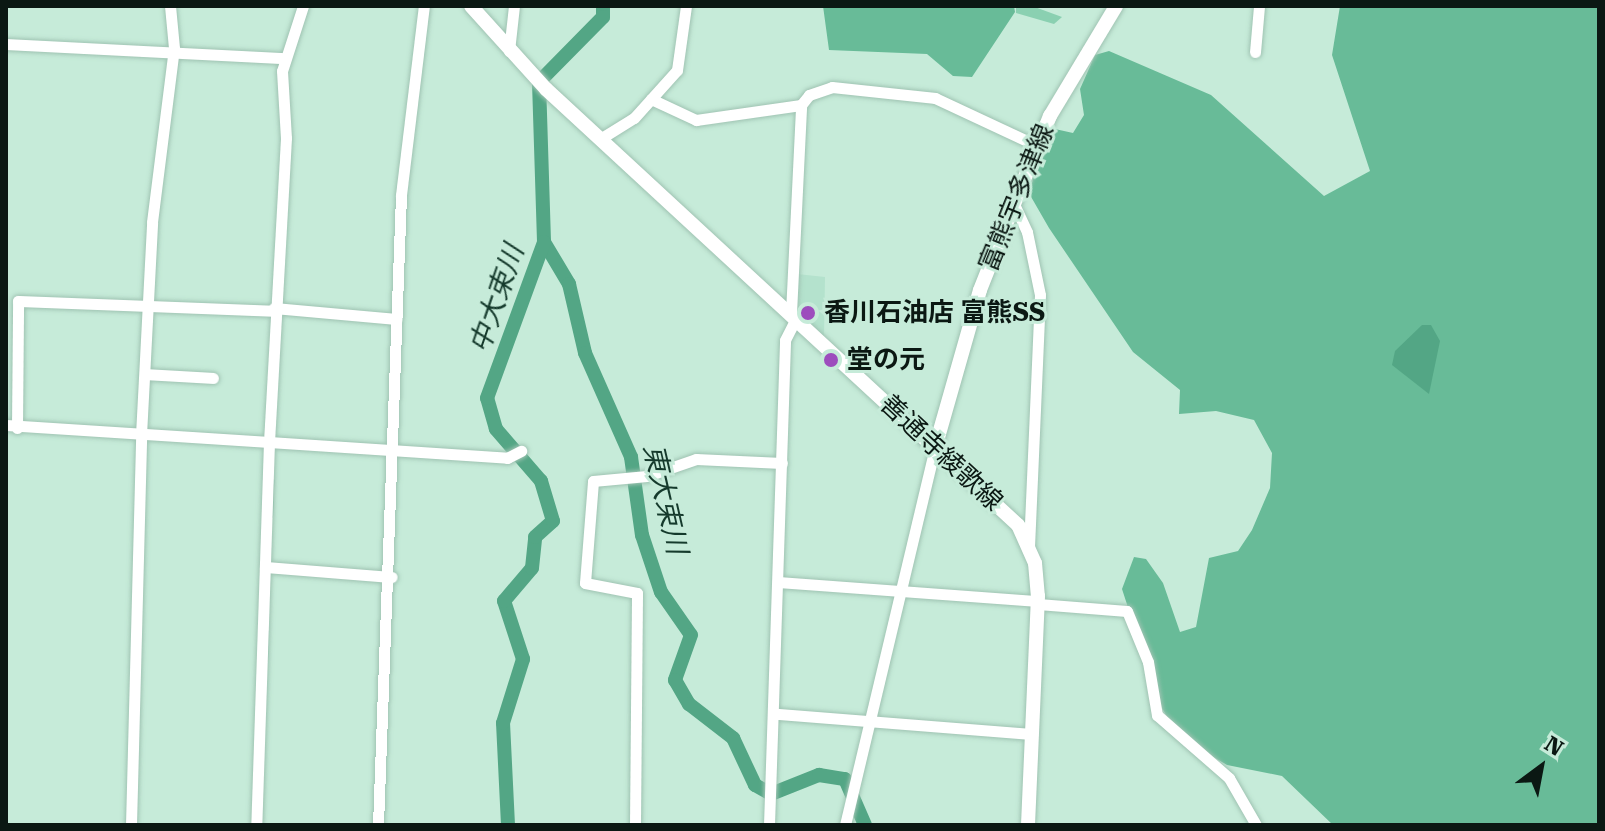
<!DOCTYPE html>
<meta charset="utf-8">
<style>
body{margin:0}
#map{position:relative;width:1605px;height:831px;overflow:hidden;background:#c6ebd9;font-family:"Roboto Serif","Noto Sans JP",serif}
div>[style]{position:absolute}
.built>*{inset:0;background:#b4e2cd}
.green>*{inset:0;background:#8ad0b1}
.forest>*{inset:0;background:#68bb98}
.water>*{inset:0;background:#53a685}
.stream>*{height:2px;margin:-1px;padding:0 1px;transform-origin:1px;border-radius:1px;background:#53a685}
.river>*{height:14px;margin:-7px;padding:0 7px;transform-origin:7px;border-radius:7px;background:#53a685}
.roads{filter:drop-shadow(0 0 2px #9fc3b2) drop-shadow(0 0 2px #9fc3b2)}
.minor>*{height:11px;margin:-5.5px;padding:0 5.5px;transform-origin:5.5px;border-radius:5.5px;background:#fff}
.major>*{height:14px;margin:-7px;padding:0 7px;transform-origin:7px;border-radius:7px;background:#fff}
.dots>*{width:22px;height:22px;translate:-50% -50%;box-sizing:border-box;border:4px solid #c6ebd9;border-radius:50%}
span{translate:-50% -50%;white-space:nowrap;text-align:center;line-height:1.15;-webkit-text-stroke:6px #c6ebd9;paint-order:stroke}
.street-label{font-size:26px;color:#0b1813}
.poi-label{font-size:26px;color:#0b1813;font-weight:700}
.left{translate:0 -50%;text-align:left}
.water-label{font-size:28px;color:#153a2c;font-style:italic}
.frame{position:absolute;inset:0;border:8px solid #0b1813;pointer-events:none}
.north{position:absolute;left:1501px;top:727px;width:80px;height:80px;-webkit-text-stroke:6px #c6ebd9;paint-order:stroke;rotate:32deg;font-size:22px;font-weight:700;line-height:32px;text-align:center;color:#0b1813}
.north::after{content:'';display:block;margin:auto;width:28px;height:36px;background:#0b1813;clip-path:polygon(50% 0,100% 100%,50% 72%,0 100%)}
</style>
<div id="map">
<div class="built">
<i style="clip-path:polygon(797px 274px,825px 277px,824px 337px,794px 310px)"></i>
</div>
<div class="green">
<i style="clip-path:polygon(1016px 6px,1032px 6px,1062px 17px,1054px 24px,1016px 13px)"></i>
</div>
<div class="forest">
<i style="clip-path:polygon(823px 6px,1014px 6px,1015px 12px,972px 77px,953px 76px,927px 54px,829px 50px)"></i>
<i style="clip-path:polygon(1340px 6px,1599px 6px,1599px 825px,1333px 825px,1282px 776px,1227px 765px,1179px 737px,1159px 703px,1122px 589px,1134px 557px,1146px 559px,1163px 583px,1180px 632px,1196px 627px,1209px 558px,1238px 551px,1252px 530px,1270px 488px,1272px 453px,1254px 420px,1216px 411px,1179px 414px,1180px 390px,1133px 352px,1049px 228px,1030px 195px,1034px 172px,1055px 129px,1073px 133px,1084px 115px,1080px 89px,1095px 55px,1109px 51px,1211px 95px,1324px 196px,1370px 171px,1332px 55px)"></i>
</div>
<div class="water">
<i style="clip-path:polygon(1422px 325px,1431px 325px,1440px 341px,1429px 394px,1392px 365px,1395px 351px)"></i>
</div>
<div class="stream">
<i style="left:272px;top:517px;width:37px;rotate:-88deg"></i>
<i style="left:267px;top:661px;width:30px;rotate:-88deg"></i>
</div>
<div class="river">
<i style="left:603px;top:6px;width:11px;rotate:90deg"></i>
<i style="left:603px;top:17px;width:91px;rotate:134.6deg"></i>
<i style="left:539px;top:82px;width:160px;rotate:88.2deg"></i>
<i style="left:544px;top:242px;width:49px;rotate:59.2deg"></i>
<i style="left:569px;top:284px;width:71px;rotate:76.9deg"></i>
<i style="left:585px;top:353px;width:114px;rotate:66.1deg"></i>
<i style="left:631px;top:457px;width:79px;rotate:82deg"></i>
<i style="left:642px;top:535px;width:60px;rotate:71.6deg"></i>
<i style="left:661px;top:592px;width:52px;rotate:55.1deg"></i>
<i style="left:691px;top:635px;width:48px;rotate:109.6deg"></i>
<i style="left:675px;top:680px;width:28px;rotate:60deg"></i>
<i style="left:689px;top:704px;width:56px;rotate:37.7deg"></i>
<i style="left:733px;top:738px;width:52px;rotate:64.9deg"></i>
<i style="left:755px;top:785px;width:18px;rotate:29deg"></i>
<i style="left:771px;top:794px;width:52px;rotate:-21.6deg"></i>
<i style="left:819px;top:775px;width:26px;rotate:9deg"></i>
<i style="left:845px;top:779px;width:50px;rotate:66.5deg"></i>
<i style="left:508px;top:825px;width:102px;rotate:-92.8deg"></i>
<i style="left:503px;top:723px;width:67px;rotate:-72.6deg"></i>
<i style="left:523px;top:659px;width:61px;rotate:-108.1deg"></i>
<i style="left:504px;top:601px;width:43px;rotate:-49.7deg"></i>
<i style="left:532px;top:568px;width:31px;rotate:-84deg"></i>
<i style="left:535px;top:537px;width:24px;rotate:-42deg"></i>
<i style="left:553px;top:521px;width:42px;rotate:-106.7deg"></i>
<i style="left:541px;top:481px;width:69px;rotate:-130.9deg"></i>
<i style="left:496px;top:429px;width:32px;rotate:-106deg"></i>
<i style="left:487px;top:398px;width:166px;rotate:-69.9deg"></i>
</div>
<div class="roads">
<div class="minor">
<i style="left:303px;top:6px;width:68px;rotate:107.9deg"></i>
<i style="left:282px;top:71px;width:67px;rotate:86.6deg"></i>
<i style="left:286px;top:138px;width:304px;rotate:93.2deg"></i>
<i style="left:269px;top:442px;width:239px;rotate:3.8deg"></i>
<i style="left:507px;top:458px;width:16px;rotate:-27deg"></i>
<i style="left:6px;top:44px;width:279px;rotate:2.9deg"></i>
<i style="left:509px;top:51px;width:45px;rotate:-83.7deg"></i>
<i style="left:1255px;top:52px;width:46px;rotate:-85deg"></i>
<i style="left:651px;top:99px;width:50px;rotate:25deg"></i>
<i style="left:696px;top:120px;width:106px;rotate:-8.1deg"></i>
<i style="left:600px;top:139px;width:40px;rotate:-32deg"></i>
<i style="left:634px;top:118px;width:64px;rotate:-48.1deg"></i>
<i style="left:677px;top:70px;width:65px;rotate:-82deg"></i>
<i style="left:1014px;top:204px;width:31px;rotate:65deg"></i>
<i style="left:1027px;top:232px;width:64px;rotate:78.3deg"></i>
<i style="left:1040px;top:295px;width:252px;rotate:92.5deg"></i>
<i style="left:274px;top:308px;width:123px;rotate:5.1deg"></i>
<i style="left:791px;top:313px;width:208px;rotate:-87.2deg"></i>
<i style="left:801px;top:105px;width:13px;rotate:-51deg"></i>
<i style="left:809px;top:95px;width:24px;rotate:-19deg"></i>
<i style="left:832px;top:87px;width:104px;rotate:6.1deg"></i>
<i style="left:935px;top:98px;width:114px;rotate:25deg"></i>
<i style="left:145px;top:374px;width:68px;rotate:3.4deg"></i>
<i style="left:6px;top:425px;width:264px;rotate:3.7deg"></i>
<i style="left:269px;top:442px;width:383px;rotate:91.9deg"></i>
<i style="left:17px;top:428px;width:127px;rotate:-89.5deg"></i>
<i style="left:18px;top:301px;width:256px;rotate:2.2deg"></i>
<i style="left:265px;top:567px;width:127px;rotate:4.5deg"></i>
<i style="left:778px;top:582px;width:261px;rotate:4.2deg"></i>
<i style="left:1038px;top:604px;width:89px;rotate:4.5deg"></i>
<i style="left:1127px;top:611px;width:55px;rotate:67.6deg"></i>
<i style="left:1148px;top:662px;width:54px;rotate:80.4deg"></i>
<i style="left:1157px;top:715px;width:96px;rotate:41.2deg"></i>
<i style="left:1229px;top:778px;width:54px;rotate:60.1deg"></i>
<i style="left:778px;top:714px;width:255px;rotate:4.5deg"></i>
<i style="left:131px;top:825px;width:390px;rotate:-88.5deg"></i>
<i style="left:141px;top:435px;width:213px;rotate:-87deg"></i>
<i style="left:152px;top:222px;width:175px;rotate:-82.8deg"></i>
<i style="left:174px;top:48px;width:42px;rotate:-95.4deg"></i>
<i style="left:378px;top:825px;width:630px;rotate:-87.91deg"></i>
<i style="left:401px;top:195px;width:190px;rotate:-83.1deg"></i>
<i style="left:635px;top:825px;width:232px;rotate:-89.5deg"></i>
<i style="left:637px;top:593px;width:53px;rotate:-169.1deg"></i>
<i style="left:585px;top:583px;width:102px;rotate:-85.5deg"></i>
<i style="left:593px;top:481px;width:54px;rotate:-5.3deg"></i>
<i style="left:647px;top:476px;width:52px;rotate:-19.1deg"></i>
<i style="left:696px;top:459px;width:86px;rotate:2.7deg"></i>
<i style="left:769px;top:825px;width:485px;rotate:-88.1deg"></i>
<i style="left:785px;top:340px;width:25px;rotate:-63deg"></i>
<i style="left:845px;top:825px;width:388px;rotate:-76.6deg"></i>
</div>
<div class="major">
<i style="left:471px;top:6px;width:112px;rotate:47.9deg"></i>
<i style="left:546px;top:89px;width:643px;rotate:42.73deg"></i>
<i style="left:1018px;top:525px;width:42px;rotate:65.9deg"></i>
<i style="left:1035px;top:563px;width:33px;rotate:85deg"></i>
<i style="left:1038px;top:596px;width:229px;rotate:92.5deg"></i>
<i style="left:935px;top:448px;width:164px;rotate:-74.1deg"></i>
<i style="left:980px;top:290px;width:92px;rotate:-68.4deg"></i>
<i style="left:1014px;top:204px;width:95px;rotate:-67.8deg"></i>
<i style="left:1050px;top:116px;width:128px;rotate:-59deg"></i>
</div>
</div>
<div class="dots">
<i style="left:808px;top:313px;background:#9d4dbd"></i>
<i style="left:831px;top:360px;background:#9d4dbd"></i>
</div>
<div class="street-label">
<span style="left:1017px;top:198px;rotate:-68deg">富熊宇多津線</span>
<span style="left:941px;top:453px;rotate:43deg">善通寺綾歌線</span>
</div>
<div class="poi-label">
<span class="left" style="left:824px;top:313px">香川石油店 富熊SS</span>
<span class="left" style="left:847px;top:360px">堂の元</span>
</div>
<div class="water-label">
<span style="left:497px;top:299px;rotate:-71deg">中大束川</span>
<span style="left:665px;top:499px;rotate:77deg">東大束川</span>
</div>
<div class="frame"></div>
<div class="north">N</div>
</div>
